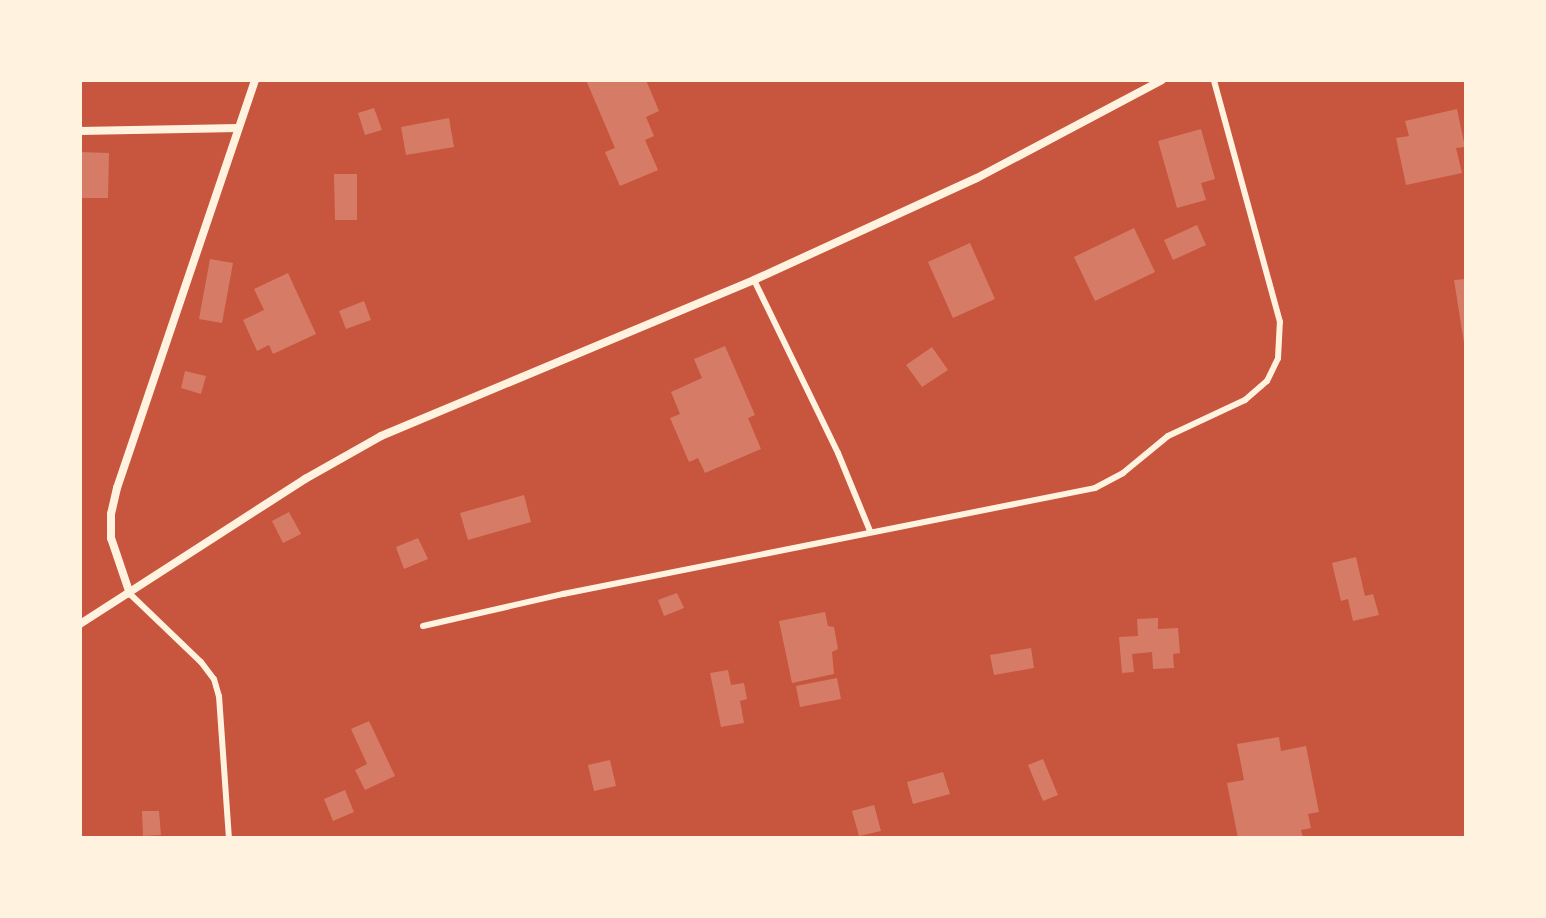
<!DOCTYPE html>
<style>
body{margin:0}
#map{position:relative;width:1546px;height:918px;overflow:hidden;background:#c8553d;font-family:Manrope,sans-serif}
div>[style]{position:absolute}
.building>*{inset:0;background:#d67c66}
.service>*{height:6px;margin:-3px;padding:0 3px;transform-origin:3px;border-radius:3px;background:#fff3e0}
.minor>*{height:8px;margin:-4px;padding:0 4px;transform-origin:4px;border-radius:4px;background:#fff3e0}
span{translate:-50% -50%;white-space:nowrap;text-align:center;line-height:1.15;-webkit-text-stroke:6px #fff3e0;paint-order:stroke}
.frame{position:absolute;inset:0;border:82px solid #fff3e0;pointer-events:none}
</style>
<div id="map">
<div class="building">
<i style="clip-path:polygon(586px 80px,646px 80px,659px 111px,646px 117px,654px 136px,645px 140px,658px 170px,620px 186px,605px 152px,615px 148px)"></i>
<i style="clip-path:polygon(374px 108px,382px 130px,365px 135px,358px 113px)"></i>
<i style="clip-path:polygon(1457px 109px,1465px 147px,1456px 148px,1462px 173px,1406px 185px,1396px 138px,1409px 136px,1405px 121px)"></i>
<i style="clip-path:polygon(449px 118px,454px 147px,406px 155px,401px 127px)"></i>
<i style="clip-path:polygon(1201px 129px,1215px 179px,1201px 183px,1206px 200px,1177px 208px,1158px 141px)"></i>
<i style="clip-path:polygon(80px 152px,109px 153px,108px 198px,80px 198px)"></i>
<i style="clip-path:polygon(334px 174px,357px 174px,357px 220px,335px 220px)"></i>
<i style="clip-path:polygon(1197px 225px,1206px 245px,1173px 260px,1164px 240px)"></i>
<i style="clip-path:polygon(1134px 228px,1155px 272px,1095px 301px,1074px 257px)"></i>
<i style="clip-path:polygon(970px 243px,995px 299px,953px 318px,928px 262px)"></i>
<i style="clip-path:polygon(210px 259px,233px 263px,222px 323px,199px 319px)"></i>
<i style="clip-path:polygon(288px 273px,316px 334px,273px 354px,269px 345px,257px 351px,243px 320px,264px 310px,254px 289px)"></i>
<i style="clip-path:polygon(1466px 279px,1466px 343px,1464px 343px,1454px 280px)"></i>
<i style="clip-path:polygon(364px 301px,371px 320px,346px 329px,339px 311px)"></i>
<i style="clip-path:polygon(725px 346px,755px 415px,748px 418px,761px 449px,705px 473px,698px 458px,689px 462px,670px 418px,680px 414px,671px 392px,702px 378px,694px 359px)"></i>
<i style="clip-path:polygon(932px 347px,948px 370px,922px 387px,906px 365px)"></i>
<i style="clip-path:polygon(185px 371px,206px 376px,201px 394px,181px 388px)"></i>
<i style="clip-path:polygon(524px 495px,531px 522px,468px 540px,460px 513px)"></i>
<i style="clip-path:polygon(289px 512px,301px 534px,283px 543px,272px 521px)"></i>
<i style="clip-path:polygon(418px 538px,428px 559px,404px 569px,396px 547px)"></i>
<i style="clip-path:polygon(1356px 557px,1365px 596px,1373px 594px,1379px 615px,1353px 621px,1348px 599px,1341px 601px,1332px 563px)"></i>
<i style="clip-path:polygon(677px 593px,684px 608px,664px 616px,658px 600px)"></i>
<i style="clip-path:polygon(825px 612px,828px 626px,834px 627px,838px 649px,832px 652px,834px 674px,792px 683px,779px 621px)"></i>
<i style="clip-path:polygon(1158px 618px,1158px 629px,1178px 628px,1180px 653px,1173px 654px,1174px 668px,1153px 669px,1152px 652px,1132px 654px,1134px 672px,1122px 673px,1119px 637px,1138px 636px,1137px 619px)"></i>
<i style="clip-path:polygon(1031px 648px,1034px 668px,994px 675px,990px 655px)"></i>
<i style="clip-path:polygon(728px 670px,731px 685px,744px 683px,747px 699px,740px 701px,744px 723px,721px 727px,710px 673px)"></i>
<i style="clip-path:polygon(837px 678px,841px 699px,800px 707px,796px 686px)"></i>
<i style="clip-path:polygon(369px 721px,395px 776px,365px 790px,355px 770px,367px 764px,351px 729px)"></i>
<i style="clip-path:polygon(1279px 737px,1281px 751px,1306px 746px,1319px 812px,1308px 814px,1311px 828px,1301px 830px,1303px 838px,1238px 838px,1227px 783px,1244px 780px,1237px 744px)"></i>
<i style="clip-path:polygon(1043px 759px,1058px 795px,1043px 801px,1028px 765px)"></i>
<i style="clip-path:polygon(610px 760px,616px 786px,594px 791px,588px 765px)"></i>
<i style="clip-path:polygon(943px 772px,950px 794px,913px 804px,907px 782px)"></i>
<i style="clip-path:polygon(345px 790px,354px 812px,333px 821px,324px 799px)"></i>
<i style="clip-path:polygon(874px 805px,881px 831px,859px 836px,852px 811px)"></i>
<i style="clip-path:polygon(142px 811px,159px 811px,161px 835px,143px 836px)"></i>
</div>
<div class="service">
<i style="left:754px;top:280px;width:192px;rotate:64.1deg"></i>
<i style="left:838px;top:453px;width:84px;rotate:67.7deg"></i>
<i style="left:130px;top:594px;width:98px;rotate:43.8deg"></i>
<i style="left:201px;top:662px;width:21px;rotate:53deg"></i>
<i style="left:214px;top:679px;width:18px;rotate:74deg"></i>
<i style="left:219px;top:696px;width:142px;rotate:86deg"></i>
<i style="left:423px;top:626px;width:144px;rotate:-12.9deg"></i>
<i style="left:563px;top:594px;width:542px;rotate:-11.27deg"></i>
<i style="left:1095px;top:488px;width:32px;rotate:-28deg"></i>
<i style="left:1123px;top:473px;width:58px;rotate:-39.4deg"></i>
<i style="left:1168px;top:436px;width:85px;rotate:-25.1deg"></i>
<i style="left:1245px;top:400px;width:29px;rotate:-41deg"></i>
<i style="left:1267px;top:381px;width:25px;rotate:-64deg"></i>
<i style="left:1278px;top:358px;width:36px;rotate:-87deg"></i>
<i style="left:1280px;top:322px;width:251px;rotate:-105.3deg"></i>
</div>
<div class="minor">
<i style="left:80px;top:131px;width:158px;rotate:-1.1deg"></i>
<i style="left:130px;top:594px;width:59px;rotate:-108.7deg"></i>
<i style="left:111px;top:538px;width:24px;rotate:-90deg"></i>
<i style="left:111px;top:514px;width:27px;rotate:-77deg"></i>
<i style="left:117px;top:488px;width:431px;rotate:-71.3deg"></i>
<i style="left:80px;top:624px;width:268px;rotate:-32.8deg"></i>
<i style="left:305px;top:479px;width:87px;rotate:-29.5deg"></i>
<i style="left:381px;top:436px;width:404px;rotate:-22.7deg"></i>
<i style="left:754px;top:280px;width:245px;rotate:-24.6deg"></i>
<i style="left:977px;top:178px;width:209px;rotate:-27.9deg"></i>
</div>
<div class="frame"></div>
</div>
